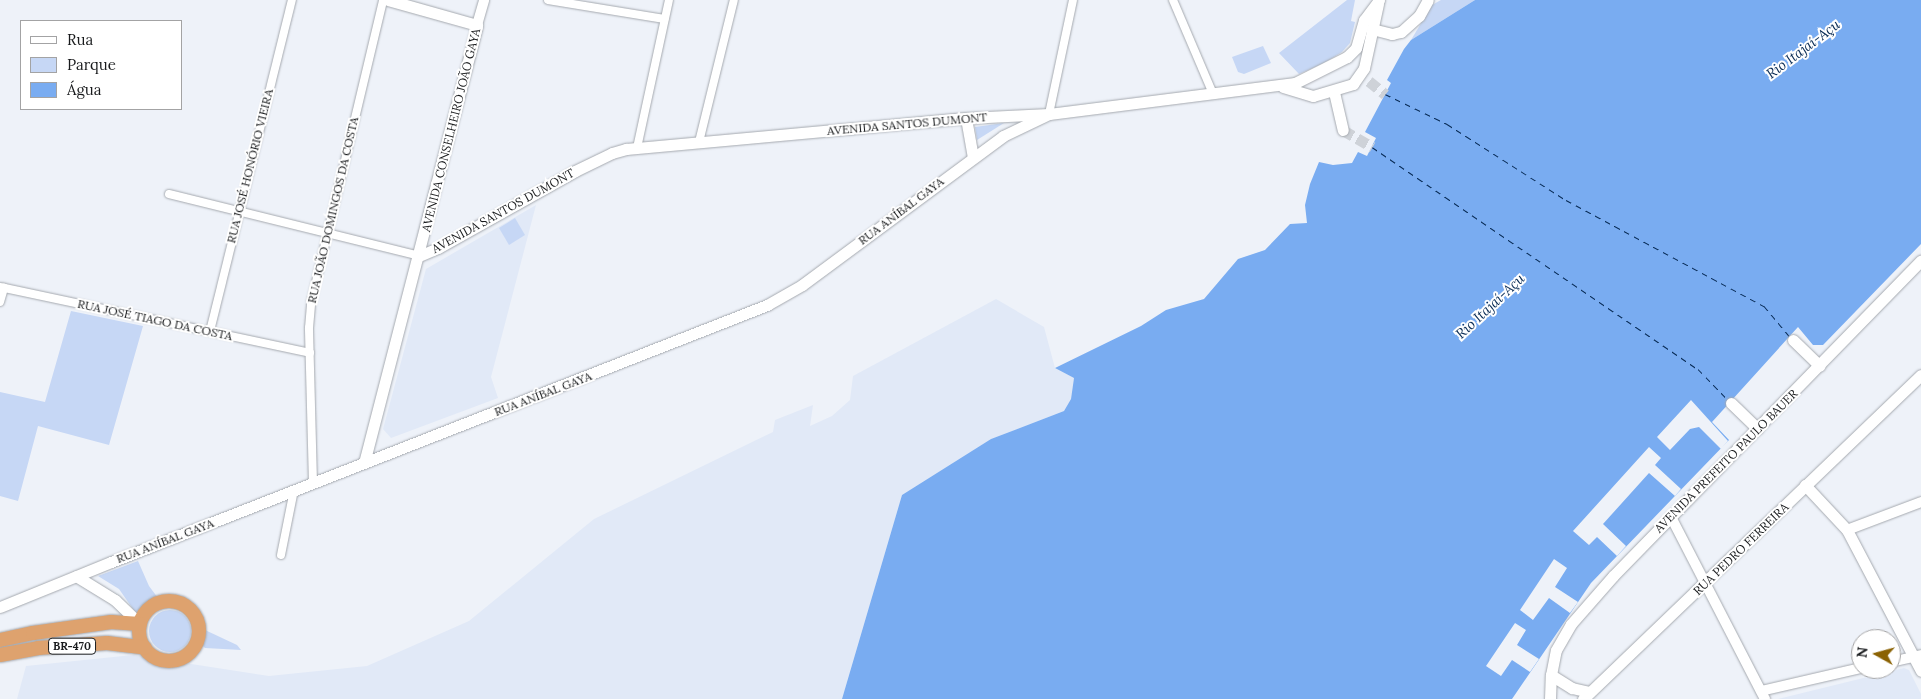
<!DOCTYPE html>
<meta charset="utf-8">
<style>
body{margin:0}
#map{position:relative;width:1921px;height:699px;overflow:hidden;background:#eef2f9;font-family:Lora,serif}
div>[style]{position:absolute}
.built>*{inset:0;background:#e1e9f7}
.green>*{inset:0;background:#c6d7f5}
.round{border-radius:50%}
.water>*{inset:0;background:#79acf1}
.pier>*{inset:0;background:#eef2f9}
.ferry>*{height:1px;margin-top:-0.5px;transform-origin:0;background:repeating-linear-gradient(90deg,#062953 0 6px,transparent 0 11px)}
.secondary-tunnel>*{height:11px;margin-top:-5.5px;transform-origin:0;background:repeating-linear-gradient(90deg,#ced2d8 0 11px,transparent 0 16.5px)}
.roads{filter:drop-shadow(0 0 1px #a5a9af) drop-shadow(0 0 1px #a5a9af)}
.minor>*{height:8px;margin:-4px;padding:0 4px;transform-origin:4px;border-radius:4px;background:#fff}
.tertiary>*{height:10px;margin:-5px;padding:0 5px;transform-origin:5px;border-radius:5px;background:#fff}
.secondary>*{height:11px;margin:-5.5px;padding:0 5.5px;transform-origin:5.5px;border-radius:5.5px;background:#fff}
.trunk>*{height:14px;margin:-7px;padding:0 7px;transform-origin:7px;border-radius:7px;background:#dea26e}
.trunk>.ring{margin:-7px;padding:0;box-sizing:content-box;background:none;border:14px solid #dea26e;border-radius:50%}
span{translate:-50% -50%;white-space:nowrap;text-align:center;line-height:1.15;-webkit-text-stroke:4px #fff;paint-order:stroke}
.shield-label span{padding:1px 4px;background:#fff;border:1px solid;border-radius:4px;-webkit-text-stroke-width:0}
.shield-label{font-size:11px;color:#181a1c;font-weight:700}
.street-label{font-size:12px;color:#181a1c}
.water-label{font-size:14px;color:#062953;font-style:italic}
.legend{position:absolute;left:20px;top:20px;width:162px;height:90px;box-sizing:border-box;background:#fff;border:1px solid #a3a3a4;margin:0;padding:6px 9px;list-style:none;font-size:15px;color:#181a1c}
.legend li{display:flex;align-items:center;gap:10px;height:25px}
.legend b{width:25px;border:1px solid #a3a3a4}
.north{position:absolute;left:1851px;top:629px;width:50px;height:50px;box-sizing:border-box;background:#fff;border:1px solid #a3a3a4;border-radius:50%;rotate:277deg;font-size:14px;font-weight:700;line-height:20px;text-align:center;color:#181a1c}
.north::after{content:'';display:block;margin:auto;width:18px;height:22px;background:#8b6203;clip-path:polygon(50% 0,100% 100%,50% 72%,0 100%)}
</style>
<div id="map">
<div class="built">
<i style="clip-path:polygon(536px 205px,491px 377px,498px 398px,391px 438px,383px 429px,426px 269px)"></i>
<i style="clip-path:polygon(996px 299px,1044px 327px,1055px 368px,1074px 378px,1071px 399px,1064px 411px,991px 439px,902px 495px,842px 699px,17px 699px,26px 666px,133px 655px,269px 676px,367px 666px,469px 621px,594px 519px,773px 432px,775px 420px,813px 405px,810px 426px,832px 416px,850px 400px,853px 376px)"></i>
<i style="clip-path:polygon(1904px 668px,1909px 670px,1921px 694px,1921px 699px,1778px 699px)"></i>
</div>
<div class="green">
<i style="clip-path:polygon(1347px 0,1355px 0,1351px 21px,1355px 22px,1350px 43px,1342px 52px,1324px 63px,1299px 74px,1279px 53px)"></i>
<i style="clip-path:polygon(1441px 0,1475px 0,1411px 40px,1432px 5px)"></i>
<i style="clip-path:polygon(1263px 46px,1271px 63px,1244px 74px,1238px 72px,1232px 57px)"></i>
<i style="clip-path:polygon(1004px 123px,977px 140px,975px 127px)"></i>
<i style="clip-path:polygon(515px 218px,525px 235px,509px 245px,499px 228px)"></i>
<i style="clip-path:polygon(71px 311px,143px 326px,109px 445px,38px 426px,18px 501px,0 496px,0 392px,45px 402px)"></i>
<i style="clip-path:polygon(138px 561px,149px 586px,158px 598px,151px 607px,135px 612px,119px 589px,98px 576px)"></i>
<i class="round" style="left:149px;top:610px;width:42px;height:42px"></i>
<i style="clip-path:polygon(205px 630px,237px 645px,241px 650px,205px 648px,203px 646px)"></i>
</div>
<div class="water">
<i style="clip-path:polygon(1475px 0,1921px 0,1921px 244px,1823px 345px,1813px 345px,1798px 327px,1712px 422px,1729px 440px,1591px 583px,1512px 699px,842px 699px,902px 495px,991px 439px,1064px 411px,1071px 399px,1074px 378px,1055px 368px,1141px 326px,1166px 310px,1204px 299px,1238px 259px,1265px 250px,1290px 224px,1307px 223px,1305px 205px,1310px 184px,1319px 162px,1333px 165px,1352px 163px,1358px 152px,1367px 156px,1376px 138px,1365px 132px,1391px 83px,1387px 80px,1404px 49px,1411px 40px)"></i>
</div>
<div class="pier">
<i style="clip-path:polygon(1691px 400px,1728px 441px,1721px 449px,1699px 427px,1690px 429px,1670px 450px,1657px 437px)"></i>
<i style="clip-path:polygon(1649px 447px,1661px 458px,1655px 465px,1681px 489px,1675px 496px,1649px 473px,1603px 524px,1626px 546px,1617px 556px,1597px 537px,1589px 545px,1573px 531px)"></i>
<i style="clip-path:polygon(1554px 559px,1567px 568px,1555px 587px,1578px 602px,1570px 613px,1549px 598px,1533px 620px,1520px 610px)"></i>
<i style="clip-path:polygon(1515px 623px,1526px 630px,1517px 645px,1539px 659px,1530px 672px,1512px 660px,1501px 676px,1486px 666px)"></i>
</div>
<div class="ferry">
<i style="left:1385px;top:94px;width:69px;rotate:25.8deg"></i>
<i style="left:1447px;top:124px;width:141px;rotate:32.6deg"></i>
<i style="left:1566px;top:200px;width:225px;rotate:28.2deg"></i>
<i style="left:1764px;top:306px;width:39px;rotate:50deg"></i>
<i style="left:1372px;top:147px;width:394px;rotate:34.3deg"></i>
<i style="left:1698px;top:369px;width:42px;rotate:46deg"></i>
</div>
<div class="secondary-tunnel">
<i style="left:1369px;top:81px;width:21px;rotate:39deg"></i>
<i style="left:1343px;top:130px;width:34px;rotate:30deg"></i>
</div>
<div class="roads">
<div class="minor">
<i style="left:548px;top:0;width:118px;rotate:9.3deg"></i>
<i style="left:1173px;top:0;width:102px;rotate:66.9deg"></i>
<i style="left:1049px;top:114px;width:116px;rotate:-78.1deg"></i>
<i style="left:699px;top:142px;width:146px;rotate:-76.2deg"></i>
<i style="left:637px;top:148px;width:151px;rotate:-77.8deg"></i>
<i style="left:169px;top:194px;width:258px;rotate:13.9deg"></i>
<i style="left:0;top:287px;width:317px;rotate:12deg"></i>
<i style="left:0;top:302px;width:15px;rotate:-74deg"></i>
<i style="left:210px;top:331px;width:341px;rotate:-76.1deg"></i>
<i style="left:313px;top:483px;width:155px;rotate:-91.5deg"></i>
<i style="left:309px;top:328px;width:25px;rotate:-85deg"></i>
<i style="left:311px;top:303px;width:311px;rotate:-76.6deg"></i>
<i style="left:281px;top:555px;width:66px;rotate:-78.7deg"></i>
</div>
<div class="tertiary">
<i style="left:477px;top:25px;width:26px;rotate:-74deg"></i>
<i style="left:1671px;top:517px;width:205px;rotate:62.7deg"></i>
<i style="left:1847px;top:530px;width:79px;rotate:-20.7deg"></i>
<i style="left:1891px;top:662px;width:31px;rotate:-13deg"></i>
<i style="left:1761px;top:691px;width:103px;rotate:-13deg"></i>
</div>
<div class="secondary">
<i style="left:1372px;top:29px;width:21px;rotate:14deg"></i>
<i style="left:1392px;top:34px;width:9px;rotate:-13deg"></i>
<i style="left:1401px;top:32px;width:24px;rotate:-42deg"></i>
<i style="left:1419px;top:16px;width:18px;rotate:-61deg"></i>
<i style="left:1283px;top:87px;width:31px;rotate:17deg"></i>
<i style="left:1313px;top:96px;width:42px;rotate:-16.7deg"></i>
<i style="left:1353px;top:84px;width:19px;rotate:-55deg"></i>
<i style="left:1364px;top:68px;width:66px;rotate:-77.7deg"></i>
<i style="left:1334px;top:92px;width:39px;rotate:77deg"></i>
<i style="left:966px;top:118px;width:40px;rotate:80deg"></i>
<i style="left:419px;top:256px;width:21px;rotate:-23deg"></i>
<i style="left:438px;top:248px;width:157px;rotate:-29.3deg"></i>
<i style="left:575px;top:171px;width:41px;rotate:-25.9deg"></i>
<i style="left:612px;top:153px;width:15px;rotate:-16deg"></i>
<i style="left:626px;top:149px;width:341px;rotate:-5.2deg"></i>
<i style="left:966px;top:118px;width:83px;rotate:-2.8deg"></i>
<i style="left:1049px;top:114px;width:248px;rotate:-7.2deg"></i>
<i style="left:1295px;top:83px;width:58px;rotate:-26.6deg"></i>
<i style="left:1347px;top:57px;width:13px;rotate:-45deg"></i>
<i style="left:1356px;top:48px;width:29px;rotate:-74deg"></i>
<i style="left:1364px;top:20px;width:25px;rotate:-53deg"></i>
<i style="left:1793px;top:340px;width:37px;rotate:44deg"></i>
<i style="left:1731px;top:403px;width:37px;rotate:44deg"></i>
<i style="left:364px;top:463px;width:452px;rotate:-75.5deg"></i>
<i style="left:477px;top:25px;width:92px;rotate:-164.3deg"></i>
<i style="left:1805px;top:485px;width:62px;rotate:47deg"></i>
<i style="left:1847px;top:530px;width:159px;rotate:62.3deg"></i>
<i style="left:76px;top:576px;width:46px;rotate:31.6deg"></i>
<i style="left:115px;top:600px;width:35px;rotate:44deg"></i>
<i style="left:0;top:607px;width:120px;rotate:-22.1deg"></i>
<i style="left:111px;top:562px;width:705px;rotate:-21.39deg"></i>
<i style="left:767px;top:305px;width:40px;rotate:-29.7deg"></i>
<i style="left:802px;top:285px;width:250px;rotate:-36.5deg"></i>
<i style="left:1003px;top:136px;width:51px;rotate:-25.6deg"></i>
<i style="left:1551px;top:675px;width:25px;rotate:32deg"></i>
<i style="left:1572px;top:688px;width:17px;rotate:13deg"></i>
<i style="left:1550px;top:699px;width:24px;rotate:-88deg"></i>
<i style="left:1551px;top:675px;width:25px;rotate:-79deg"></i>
<i style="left:1556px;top:650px;width:30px;rotate:-60deg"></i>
<i style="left:1571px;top:624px;width:64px;rotate:-48.8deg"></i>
<i style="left:1613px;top:576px;width:441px;rotate:-45.7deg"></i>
<i style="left:1583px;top:699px;width:468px;rotate:-43.8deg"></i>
</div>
<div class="trunk">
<i class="ring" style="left:139px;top:601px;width:46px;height:46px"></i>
<i style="left:0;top:640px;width:34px;rotate:-12deg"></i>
<i style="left:33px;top:633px;width:79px;rotate:-8deg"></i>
<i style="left:111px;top:622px;width:29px;rotate:4deg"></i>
<i style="left:0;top:655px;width:39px;rotate:-10deg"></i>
<i style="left:38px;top:648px;width:69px;rotate:-4.1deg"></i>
<i style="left:107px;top:643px;width:38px;rotate:7deg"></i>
</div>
</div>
<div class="shield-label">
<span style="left:72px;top:646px">BR-470</span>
</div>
<div class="street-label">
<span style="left:907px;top:124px;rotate:-5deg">AVENIDA SANTOS DUMONT</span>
<span style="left:451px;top:130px;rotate:-76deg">AVENIDA CONSELHEIRO JOÃO GAYA</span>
<span style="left:250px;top:166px;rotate:-76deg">RUA JOSÉ HONÓRIO VIEIRA</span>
<span style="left:333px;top:210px;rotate:-77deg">RUA JOÃO DOMINGOS DA COSTA</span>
<span style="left:503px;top:211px;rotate:-29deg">AVENIDA SANTOS DUMONT</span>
<span style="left:901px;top:211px;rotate:-37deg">RUA ANÍBAL GAYA</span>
<span style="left:155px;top:320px;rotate:12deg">RUA JOSÉ TIAGO DA COSTA</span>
<span style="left:543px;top:394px;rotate:-21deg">RUA ANÍBAL GAYA</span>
<span style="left:1726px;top:461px;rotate:-45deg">AVENIDA PREFEITO PAULO BAUER</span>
<span style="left:165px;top:541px;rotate:-21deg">RUA ANÍBAL GAYA</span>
<span style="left:1741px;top:549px;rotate:-44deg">RUA PEDRO FERREIRA</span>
</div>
<div class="water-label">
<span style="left:1803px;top:49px;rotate:-37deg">Rio Itajaí-Açu</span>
<span style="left:1490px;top:306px;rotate:-43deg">Rio Itajaí-Açu</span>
</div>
<ul class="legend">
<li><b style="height:6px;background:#fff"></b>Rua</li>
<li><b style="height:14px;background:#c6d7f5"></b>Parque</li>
<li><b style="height:14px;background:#79acf1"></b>Água</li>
</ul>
<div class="north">N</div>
</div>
